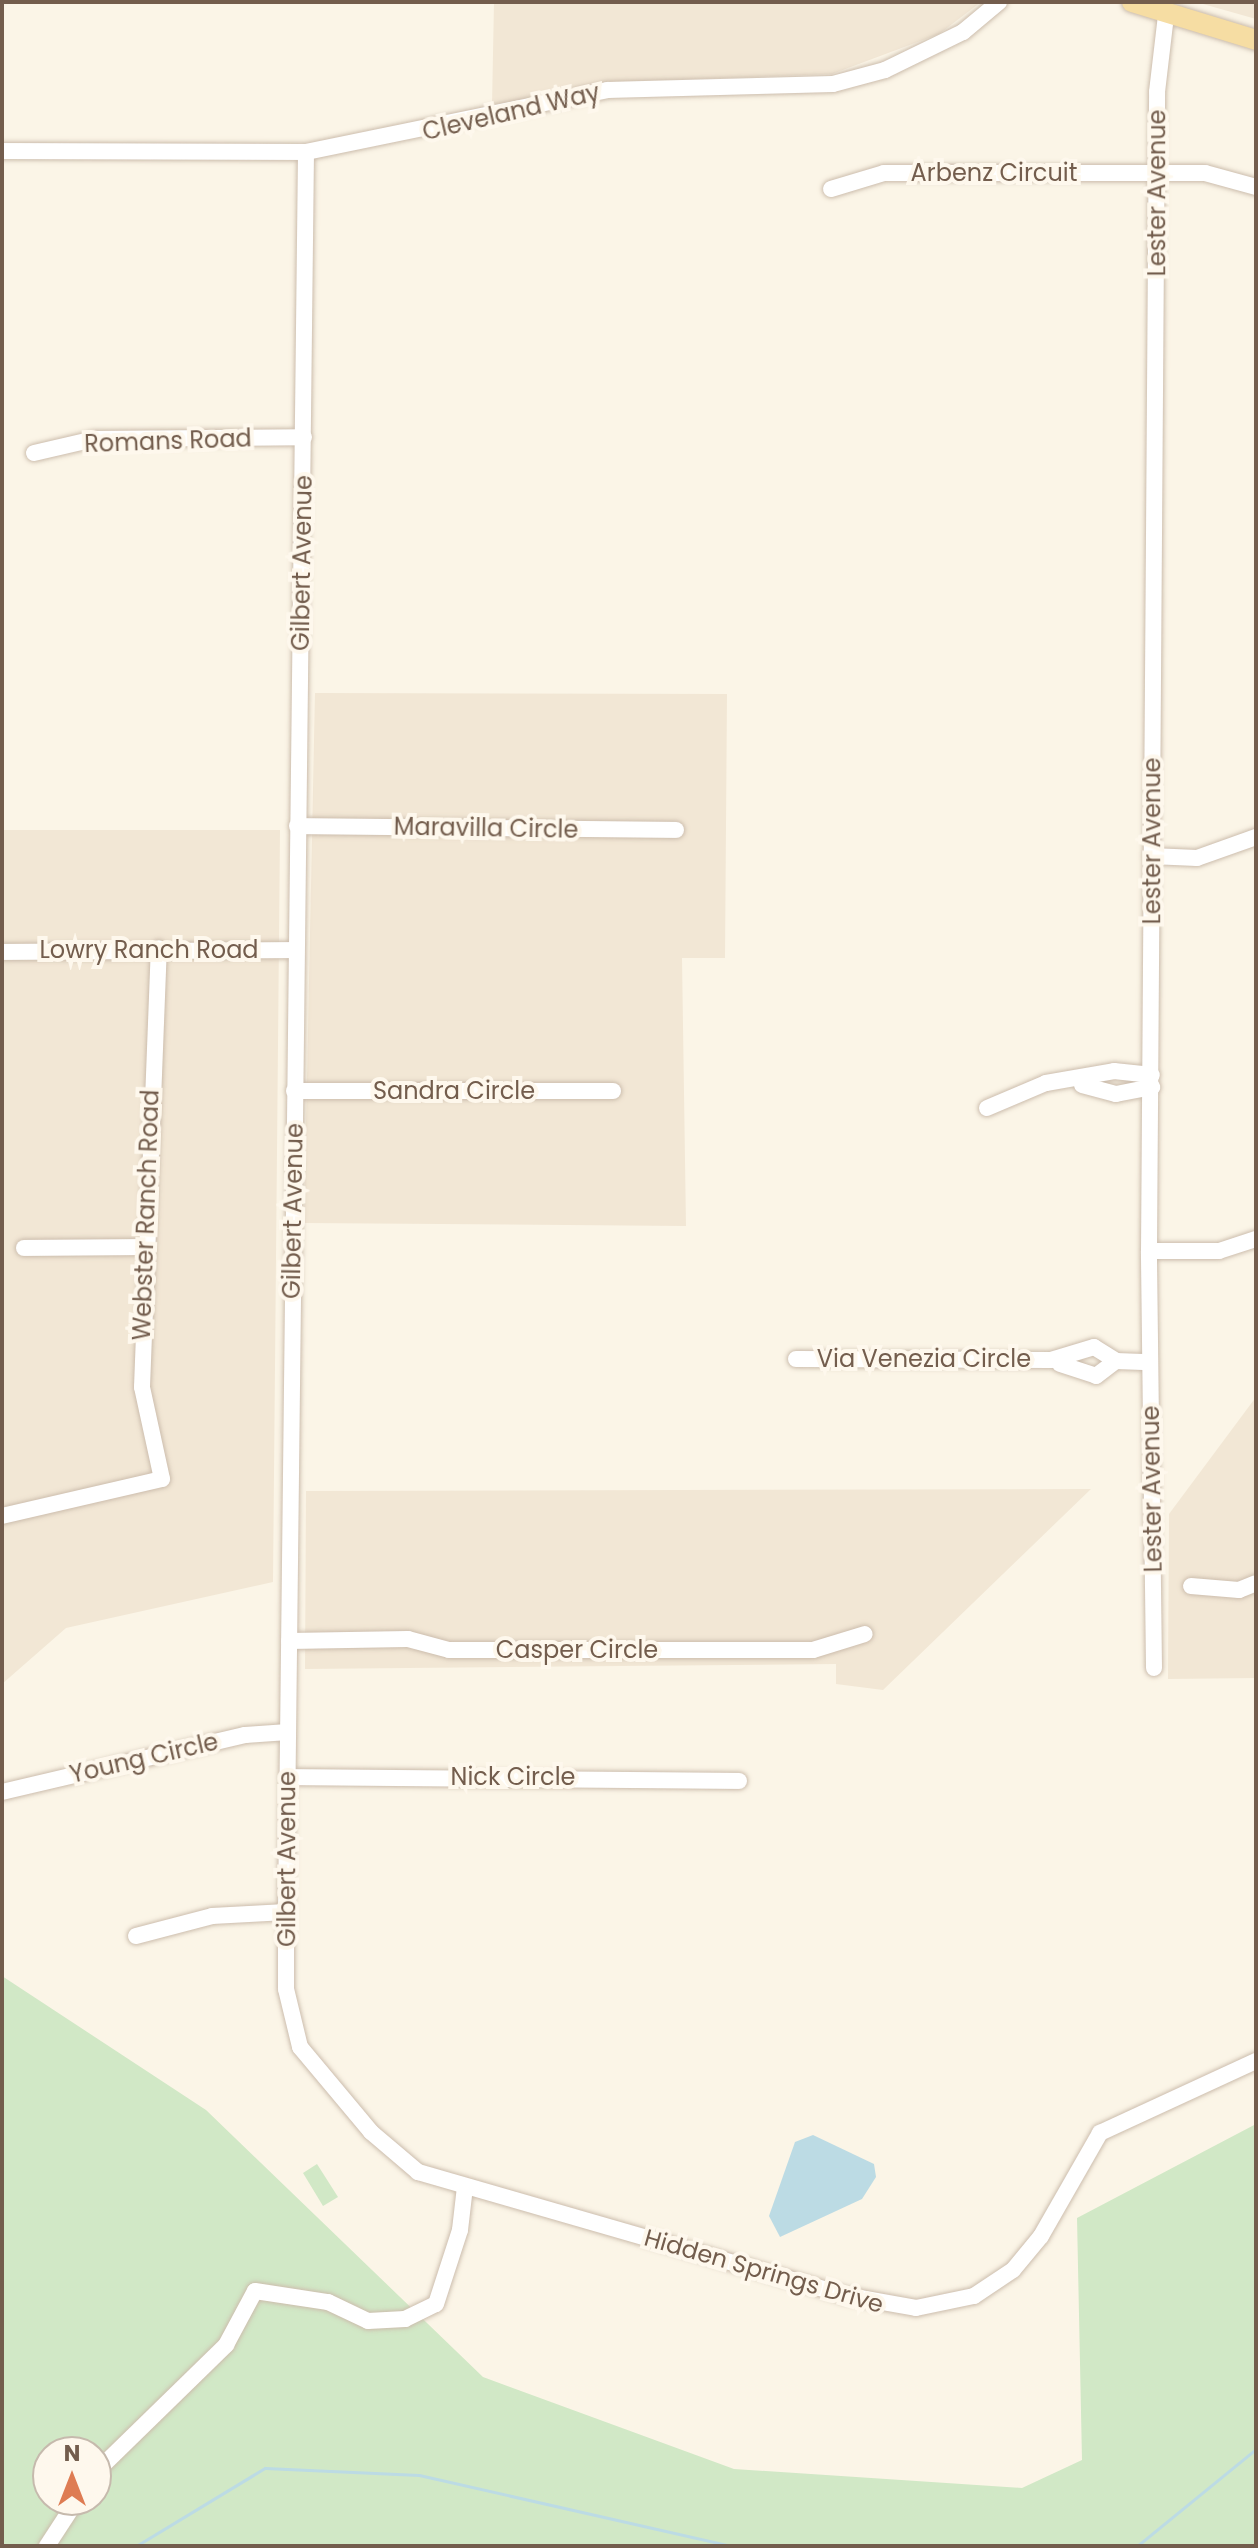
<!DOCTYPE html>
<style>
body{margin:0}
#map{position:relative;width:1258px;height:2548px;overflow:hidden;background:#fbf5e7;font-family:Poppins,sans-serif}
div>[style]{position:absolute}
.residential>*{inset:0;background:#f2e7d5}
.green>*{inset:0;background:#d1e8c6}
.water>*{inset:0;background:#bcdbe4}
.stream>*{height:3px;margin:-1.5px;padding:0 1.5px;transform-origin:1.5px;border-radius:1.5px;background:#bcdbe4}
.roads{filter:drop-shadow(0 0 2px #ccbdad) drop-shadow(0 0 2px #ccbdad)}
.minor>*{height:16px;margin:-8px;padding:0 8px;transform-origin:8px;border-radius:8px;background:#fff}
.major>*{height:20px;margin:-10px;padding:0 10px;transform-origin:10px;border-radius:10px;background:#f6dda3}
span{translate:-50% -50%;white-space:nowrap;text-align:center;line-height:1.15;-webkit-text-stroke:8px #fef8ed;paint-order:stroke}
.street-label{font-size:24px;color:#735d4d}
.frame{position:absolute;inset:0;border:4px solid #735d4d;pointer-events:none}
.north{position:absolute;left:32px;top:2436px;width:80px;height:80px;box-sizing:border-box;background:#fef8ed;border:2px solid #c6baad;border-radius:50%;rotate:0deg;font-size:22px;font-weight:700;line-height:32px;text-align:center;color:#735d4d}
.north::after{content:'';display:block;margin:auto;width:28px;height:36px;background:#de7c53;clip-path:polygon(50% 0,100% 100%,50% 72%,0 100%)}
</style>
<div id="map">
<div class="residential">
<i style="clip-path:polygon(494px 2px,981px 2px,939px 34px,832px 74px,609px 82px,492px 105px)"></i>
<i style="clip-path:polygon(1196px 2px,1256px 2px,1256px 19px)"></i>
<i style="clip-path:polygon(315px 693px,727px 694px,725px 958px,682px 958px,686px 1226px,304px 1223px)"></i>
<i style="clip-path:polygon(2px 830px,280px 830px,273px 1582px,66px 1628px,2px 1684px)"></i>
<i style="clip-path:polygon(1256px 1397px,1256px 1678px,1168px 1679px,1169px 1514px)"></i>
<i style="clip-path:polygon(1091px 1489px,883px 1690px,836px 1684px,836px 1664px,305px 1669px,306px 1491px)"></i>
</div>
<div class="green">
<i style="clip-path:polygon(evenodd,2px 1976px,206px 2110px,483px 2377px,734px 2469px,1022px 2488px,1082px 2460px,1077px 2218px,1256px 2124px,1256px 2546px,2px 2546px,2px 1976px,48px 2452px,96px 2452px,96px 2500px,48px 2500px,48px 2452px)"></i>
<i style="clip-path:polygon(317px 2164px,338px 2197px,323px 2206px,303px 2173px)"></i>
</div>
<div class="water">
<i style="clip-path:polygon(813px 2135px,874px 2164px,876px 2177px,862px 2199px,780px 2237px,769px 2216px,795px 2142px)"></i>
</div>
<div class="stream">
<i style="left:136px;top:2546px;width:151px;rotate:-31.2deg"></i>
<i style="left:265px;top:2468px;width:154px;rotate:2.6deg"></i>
<i style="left:419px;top:2475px;width:320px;rotate:12.8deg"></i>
<i style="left:1137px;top:2546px;width:154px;rotate:-39.2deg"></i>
</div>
<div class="roads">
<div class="minor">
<i style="left:2px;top:151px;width:304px;rotate:0.2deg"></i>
<i style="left:306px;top:152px;width:307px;rotate:-11.6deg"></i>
<i style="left:607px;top:90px;width:226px;rotate:-1.5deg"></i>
<i style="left:833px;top:84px;width:54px;rotate:-15.1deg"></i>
<i style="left:885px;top:70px;width:87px;rotate:-26deg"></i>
<i style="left:963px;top:32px;width:47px;rotate:-39.8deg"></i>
<i style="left:306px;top:152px;width:1760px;rotate:90.65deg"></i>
<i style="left:286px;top:1912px;width:77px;rotate:90deg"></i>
<i style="left:286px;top:1989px;width:60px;rotate:76.4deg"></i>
<i style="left:300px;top:2047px;width:111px;rotate:50.1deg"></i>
<i style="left:371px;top:2132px;width:62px;rotate:40.4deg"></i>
<i style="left:418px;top:2172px;width:442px;rotate:16.1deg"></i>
<i style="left:843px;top:2295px;width:74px;rotate:10.1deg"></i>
<i style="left:916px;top:2308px;width:59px;rotate:-11.7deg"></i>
<i style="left:974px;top:2296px;width:47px;rotate:-33.7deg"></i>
<i style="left:1013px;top:2270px;width:44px;rotate:-50.5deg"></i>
<i style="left:1041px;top:2236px;width:119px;rotate:-60.2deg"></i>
<i style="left:1100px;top:2133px;width:172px;rotate:-24.8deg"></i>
<i style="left:831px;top:189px;width:55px;rotate:-16.8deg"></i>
<i style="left:884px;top:173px;width:321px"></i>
<i style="left:1205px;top:173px;width:53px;rotate:15.4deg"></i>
<i style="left:34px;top:453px;width:62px;rotate:-13.1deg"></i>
<i style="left:94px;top:439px;width:210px;rotate:-0.5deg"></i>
<i style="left:297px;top:826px;width:379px;rotate:0.6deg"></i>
<i style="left:1151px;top:856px;width:46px;rotate:2.5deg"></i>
<i style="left:1197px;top:858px;width:63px;rotate:-19.6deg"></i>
<i style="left:2px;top:952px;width:294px;rotate:-0.4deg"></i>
<i style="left:1082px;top:1085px;width:35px;rotate:15deg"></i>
<i style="left:1116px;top:1094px;width:37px;rotate:-11deg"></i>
<i style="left:294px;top:1091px;width:319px"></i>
<i style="left:987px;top:1108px;width:64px;rotate:-23deg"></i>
<i style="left:1046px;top:1083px;width:69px;rotate:-10deg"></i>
<i style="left:1114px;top:1071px;width:38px;rotate:6deg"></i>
<i style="left:24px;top:1248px;width:119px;rotate:-0.5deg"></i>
<i style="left:1149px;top:1251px;width:70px"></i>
<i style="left:1219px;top:1251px;width:39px;rotate:-18deg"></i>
<i style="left:796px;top:1359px;width:255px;rotate:0.2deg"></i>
<i style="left:1051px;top:1360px;width:45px;rotate:-16.8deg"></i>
<i style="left:1094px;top:1347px;width:26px;rotate:32deg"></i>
<i style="left:1116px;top:1361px;width:34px;rotate:2deg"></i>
<i style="left:1060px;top:1364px;width:38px;rotate:18deg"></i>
<i style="left:1096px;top:1376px;width:25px;rotate:-37deg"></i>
<i style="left:2px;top:1516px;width:164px;rotate:-13deg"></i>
<i style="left:162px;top:1479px;width:94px;rotate:-102.3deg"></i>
<i style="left:142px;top:1387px;width:439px;rotate:-87.8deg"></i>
<i style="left:1191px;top:1586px;width:48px;rotate:4.8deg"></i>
<i style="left:1239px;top:1590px;width:18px;rotate:-22deg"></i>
<i style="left:289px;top:1641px;width:119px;rotate:-1deg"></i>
<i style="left:408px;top:1639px;width:42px;rotate:15deg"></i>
<i style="left:449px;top:1650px;width:364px"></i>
<i style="left:813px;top:1650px;width:54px;rotate:-17.1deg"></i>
<i style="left:1154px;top:1668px;width:417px;rotate:-90.7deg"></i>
<i style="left:1149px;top:1251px;width:1159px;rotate:-89.6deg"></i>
<i style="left:1157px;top:92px;width:78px;rotate:-83.3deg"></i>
<i style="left:287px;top:1777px;width:452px;rotate:0.5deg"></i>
<i style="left:2px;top:1792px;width:250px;rotate:-13.2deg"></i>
<i style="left:245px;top:1735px;width:43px;rotate:-4deg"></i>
<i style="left:136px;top:1936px;width:79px;rotate:-14.7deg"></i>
<i style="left:212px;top:1916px;width:74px;rotate:-3.1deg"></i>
<i style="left:96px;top:2472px;width:182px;rotate:-44.3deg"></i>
<i style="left:226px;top:2345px;width:61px;rotate:-61.8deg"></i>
<i style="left:255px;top:2291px;width:74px;rotate:8.6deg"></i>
<i style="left:328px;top:2302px;width:44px;rotate:25.4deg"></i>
<i style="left:368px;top:2321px;width:37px;rotate:-3deg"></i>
<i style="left:405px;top:2319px;width:34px;rotate:-26deg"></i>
<i style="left:436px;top:2304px;width:78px;rotate:-72deg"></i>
<i style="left:460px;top:2230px;width:43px;rotate:-83.4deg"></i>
<i style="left:47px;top:2546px;width:55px;rotate:-56.9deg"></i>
</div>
<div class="major">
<i style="left:1132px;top:2px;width:130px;rotate:17deg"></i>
</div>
</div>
<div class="street-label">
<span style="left:511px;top:112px;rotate:-13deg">Cleveland Way</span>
<span style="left:994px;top:173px">Arbenz Circuit</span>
<span style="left:1157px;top:193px;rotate:-90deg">Lester Avenue</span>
<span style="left:168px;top:441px;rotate:-2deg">Romans Road</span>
<span style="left:302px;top:563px;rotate:-89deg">Gilbert Avenue</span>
<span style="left:486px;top:828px;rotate:1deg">Maravilla Circle</span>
<span style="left:1152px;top:841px;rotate:-90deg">Lester Avenue</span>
<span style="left:149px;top:950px">Lowry Ranch Road</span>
<span style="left:454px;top:1091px">Sandra Circle</span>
<span style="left:293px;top:1211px;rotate:-89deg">Gilbert Avenue</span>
<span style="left:146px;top:1215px;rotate:-88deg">Webster Ranch Road</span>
<span style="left:924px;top:1359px">Via Venezia Circle</span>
<span style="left:1152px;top:1489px;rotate:-91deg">Lester Avenue</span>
<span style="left:577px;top:1650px">Casper Circle</span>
<span style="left:144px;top:1758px;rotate:-13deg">Young Circle</span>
<span style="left:513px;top:1777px">Nick Circle</span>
<span style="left:287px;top:1859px;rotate:-90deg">Gilbert Avenue</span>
<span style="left:764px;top:2271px;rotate:16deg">Hidden Springs Drive</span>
</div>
<div class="frame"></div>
<div class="north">N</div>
</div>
